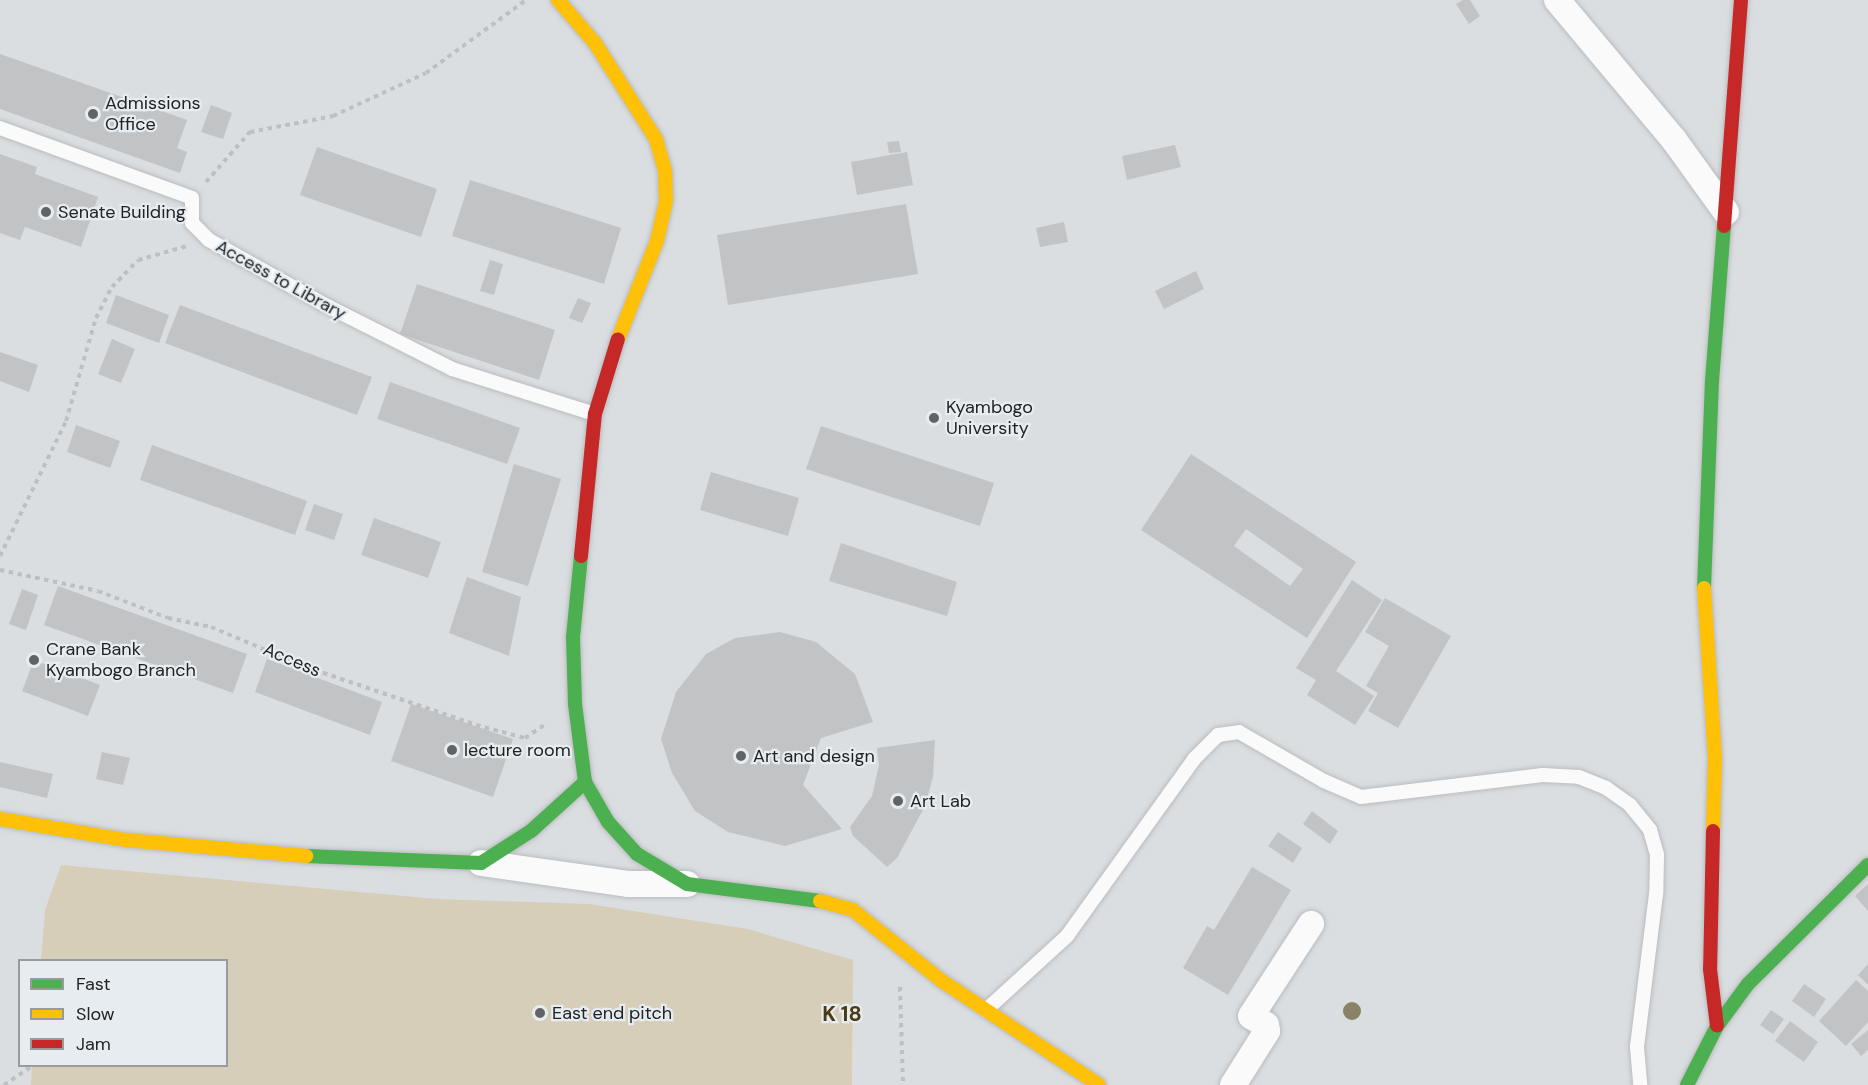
<!DOCTYPE html>
<style>
body{margin:0}
#map{position:relative;width:1868px;height:1085px;overflow:hidden;background:#dbdee1;font-family:"DM Sans",sans-serif}
div>[style]{position:absolute}
.green>*{inset:0;background:#d6ceb8}
.building>*{inset:0;background:#c1c3c5}
.path>*{height:4px;margin-top:-2px;transform-origin:0;background:repeating-linear-gradient(90deg,#bebfc0 0 4.5px,transparent 0 9px)}
.roads{filter:drop-shadow(0 0 2px #babcbe) drop-shadow(0 0 2px #babcbe)}
.lane>*{height:14px;margin:-7px;padding:0 7px;transform-origin:7px;border-radius:7px;background:#fafafa}
.street>*{height:26px;margin:-13px;padding:0 13px;transform-origin:13px;border-radius:13px;background:#fafafa}
.fast>*{height:14px;margin:-7px;padding:0 7px;transform-origin:7px;border-radius:7px;background:#4caf50}
.slow>*{height:14px;margin:-7px;padding:0 7px;transform-origin:7px;border-radius:7px;background:#ffc107}
.jam>*{height:14px;margin:-7px;padding:0 7px;transform-origin:7px;border-radius:7px;background:#c62828}
.trees>*{width:18px;height:18px;margin:-9px;border-radius:50%;background:#8a8266}
.dots>*{width:16px;height:16px;translate:-50% -50%;box-sizing:border-box;border:3px solid #e6ecf0;border-radius:50%}
span{translate:-50% -50%;white-space:nowrap;text-align:center;line-height:1.15;-webkit-text-stroke:4.5px #e6ecf0;paint-order:stroke}
.poi-label{font-size:18px;color:#202224}
.left{translate:0 -50%;text-align:left}
.street-label{font-size:18px;color:#202224}
.quarter-label{font-size:21px;color:#4a3b13;font-weight:700}
.legend{position:absolute;left:18px;top:959px;width:210px;height:108px;box-sizing:border-box;background:#e6ecf0;border:2px solid #979b9e;margin:0;padding:8px 10px;list-style:none;font-size:18px;color:#202224}
.legend li{display:flex;align-items:center;gap:12px;height:30px}
.legend b{width:30px;border:2px solid #979b9e}
</style>
<div id="map">
<div class="green">
<i style="clip-path:polygon(61px 865px,438px 899px,589px 904px,748px 929px,853px 960px,852px 1085px,31px 1085px,32px 1066px,226px 1066px,226px 960px,41px 960px,45px 910px)"></i>
</div>
<div class="building">
<i style="clip-path:polygon(1463px 0,1470px 0,1480px 16px,1469px 24px,1456px 4px)"></i>
<i style="clip-path:polygon(0 54px,187px 120px,177px 148px,187px 152px,180px 173px,0 109px)"></i>
<i style="clip-path:polygon(211px 105px,232px 113px,223px 139px,201px 132px)"></i>
<i style="clip-path:polygon(899px 141px,901px 152px,889px 153px,887px 142px)"></i>
<i style="clip-path:polygon(1175px 145px,1181px 167px,1127px 180px,1122px 156px)"></i>
<i style="clip-path:polygon(317px 147px,437px 189px,421px 237px,300px 195px)"></i>
<i style="clip-path:polygon(907px 152px,913px 185px,857px 195px,851px 162px)"></i>
<i style="clip-path:polygon(0 154px,37px 167px,35px 174px,98px 197px,81px 247px,25px 227px,20px 240px,0 233px)"></i>
<i style="clip-path:polygon(470px 180px,621px 228px,604px 284px,452px 236px)"></i>
<i style="clip-path:polygon(906px 204px,918px 274px,728px 305px,717px 235px)"></i>
<i style="clip-path:polygon(1064px 222px,1068px 242px,1040px 247px,1036px 228px)"></i>
<i style="clip-path:polygon(490px 260px,503px 264px,494px 295px,480px 291px)"></i>
<i style="clip-path:polygon(1196px 271px,1204px 289px,1164px 309px,1155px 291px)"></i>
<i style="clip-path:polygon(417px 284px,555px 330px,539px 380px,400px 334px)"></i>
<i style="clip-path:polygon(116px 295px,169px 315px,159px 343px,106px 323px)"></i>
<i style="clip-path:polygon(578px 298px,591px 303px,582px 323px,569px 318px)"></i>
<i style="clip-path:polygon(180px 305px,372px 377px,357px 415px,165px 343px)"></i>
<i style="clip-path:polygon(112px 339px,135px 349px,121px 383px,98px 374px)"></i>
<i style="clip-path:polygon(0 352px,38px 365px,29px 392px,0 381px)"></i>
<i style="clip-path:polygon(390px 382px,520px 428px,507px 464px,377px 419px)"></i>
<i style="clip-path:polygon(76px 425px,120px 441px,110px 468px,67px 452px)"></i>
<i style="clip-path:polygon(821px 426px,994px 483px,980px 526px,806px 469px)"></i>
<i style="clip-path:polygon(152px 445px,307px 501px,295px 535px,140px 480px)"></i>
<i style="clip-path:polygon(evenodd,1191px 454px,1356px 562px,1307px 638px,1141px 530px,1191px 454px,1246px 529px,1303px 569px,1290px 586px,1234px 546px,1246px 529px)"></i>
<i style="clip-path:polygon(514px 464px,561px 479px,528px 586px,482px 572px)"></i>
<i style="clip-path:polygon(711px 472px,799px 498px,788px 536px,700px 510px)"></i>
<i style="clip-path:polygon(314px 504px,343px 514px,334px 540px,305px 530px)"></i>
<i style="clip-path:polygon(374px 518px,441px 542px,428px 578px,361px 555px)"></i>
<i style="clip-path:polygon(841px 543px,957px 582px,947px 616px,829px 581px)"></i>
<i style="clip-path:polygon(467px 577px,521px 597px,509px 656px,449px 633px)"></i>
<i style="clip-path:polygon(1352px 580px,1382px 600px,1336px 671px,1374px 696px,1355px 725px,1307px 695px,1316px 680px,1296px 668px)"></i>
<i style="clip-path:polygon(58px 586px,247px 654px,233px 693px,44px 625px)"></i>
<i style="clip-path:polygon(22px 589px,38px 595px,26px 630px,9px 624px)"></i>
<i style="clip-path:polygon(1385px 598px,1451px 636px,1398px 728px,1368px 711px,1378px 693px,1366px 686px,1389px 646px,1365px 632px)"></i>
<i style="clip-path:polygon(780px 632px,816px 642px,855px 674px,873px 722px,821px 738px,803px 785px,842px 829px,785px 846px,728px 832px,695px 811px,672px 773px,661px 739px,676px 692px,706px 654px,735px 638px)"></i>
<i style="clip-path:polygon(267px 659px,382px 702px,370px 735px,255px 692px)"></i>
<i style="clip-path:polygon(34px 660px,100px 685px,88px 716px,22px 691px)"></i>
<i style="clip-path:polygon(411px 704px,513px 739px,493px 797px,391px 761px)"></i>
<i style="clip-path:polygon(935px 740px,933px 777px,925px 806px,897px 858px,887px 867px,853px 836px,850px 827px,872px 796px,879px 765px,877px 748px)"></i>
<i style="clip-path:polygon(102px 752px,130px 758px,123px 785px,96px 779px)"></i>
<i style="clip-path:polygon(0 762px,53px 774px,47px 798px,0 787px)"></i>
<i style="clip-path:polygon(1312px 811px,1338px 831px,1330px 844px,1303px 824px)"></i>
<i style="clip-path:polygon(1278px 832px,1302px 848px,1293px 863px,1268px 846px)"></i>
<i style="clip-path:polygon(1252px 867px,1291px 890px,1228px 995px,1183px 968px,1207px 926px,1214px 930px)"></i>
<i style="clip-path:polygon(1868px 884px,1868px 911px,1855px 896px)"></i>
<i style="clip-path:polygon(1868px 964px,1868px 985px,1858px 975px)"></i>
<i style="clip-path:polygon(1856px 980px,1868px 991px,1868px 1022px,1846px 1046px,1819px 1021px)"></i>
<i style="clip-path:polygon(1804px 984px,1826px 999px,1814px 1017px,1792px 1001px)"></i>
<i style="clip-path:polygon(1771px 1010px,1784px 1019px,1773px 1034px,1760px 1025px)"></i>
<i style="clip-path:polygon(1790px 1021px,1818px 1042px,1804px 1062px,1775px 1041px)"></i>
<i style="clip-path:polygon(1868px 1030px,1868px 1050px,1861px 1056px,1851px 1044px)"></i>
</div>
<div class="path">
<i style="left:206px;top:182px;width:67px;rotate:-48.7deg"></i>
<i style="left:250px;top:132px;width:85px;rotate:-10.9deg"></i>
<i style="left:333px;top:116px;width:102px;rotate:-24.8deg"></i>
<i style="left:426px;top:73px;width:124px;rotate:-36.1deg"></i>
<i style="left:0;top:556px;width:150px;rotate:-63.9deg"></i>
<i style="left:66px;top:421px;width:107px;rotate:-73.8deg"></i>
<i style="left:96px;top:318px;width:35px;rotate:-63deg"></i>
<i style="left:112px;top:287px;width:37px;rotate:-46deg"></i>
<i style="left:138px;top:260px;width:51px;rotate:-15.9deg"></i>
<i style="left:0;top:570px;width:100px;rotate:12.1deg"></i>
<i style="left:98px;top:591px;width:75px;rotate:21.1deg"></i>
<i style="left:168px;top:618px;width:44px;rotate:11.8deg"></i>
<i style="left:211px;top:627px;width:103px;rotate:22.8deg"></i>
<i style="left:306px;top:667px;width:180px;rotate:18.8deg"></i>
<i style="left:476px;top:725px;width:51px;rotate:14.9deg"></i>
<i style="left:525px;top:738px;width:27px;rotate:-34deg"></i>
<i style="left:900px;top:987px;width:98px;rotate:88.2deg"></i>
<i style="left:4px;top:1085px;width:34px;rotate:-34deg"></i>
</div>
<div class="roads">
<div class="lane">
<i style="left:0;top:128px;width:204px;rotate:20deg"></i>
<i style="left:192px;top:198px;width:25px;rotate:90deg"></i>
<i style="left:192px;top:223px;width:24px;rotate:45deg"></i>
<i style="left:209px;top:240px;width:135px;rotate:29.2deg"></i>
<i style="left:327px;top:306px;width:140px;rotate:26.7deg"></i>
<i style="left:452px;top:369px;width:150px;rotate:17.5deg"></i>
<i style="left:986px;top:1010px;width:110px;rotate:-42.4deg"></i>
<i style="left:1067px;top:936px;width:218px;rotate:-54.3deg"></i>
<i style="left:1194px;top:759px;width:34px;rotate:-45deg"></i>
<i style="left:1218px;top:735px;width:21px;rotate:-8deg"></i>
<i style="left:1239px;top:732px;width:98px;rotate:30deg"></i>
<i style="left:1324px;top:781px;width:40px;rotate:23.4deg"></i>
<i style="left:1361px;top:797px;width:183px;rotate:-6.9deg"></i>
<i style="left:1543px;top:775px;width:36px;rotate:3deg"></i>
<i style="left:1579px;top:777px;width:29px;rotate:22deg"></i>
<i style="left:1606px;top:788px;width:29px;rotate:35deg"></i>
<i style="left:1630px;top:805px;width:32px;rotate:51deg"></i>
<i style="left:1650px;top:830px;width:26px;rotate:74deg"></i>
<i style="left:1657px;top:855px;width:39px;rotate:91deg"></i>
<i style="left:1656px;top:894px;width:154px;rotate:97.1deg"></i>
<i style="left:1637px;top:1047px;width:38px;rotate:85deg"></i>
</div>
<div class="street">
<i style="left:1557px;top:0;width:182px;rotate:50.1deg"></i>
<i style="left:1674px;top:140px;width:89px;rotate:54.2deg"></i>
<i style="left:481px;top:863px;width:148px;rotate:8.1deg"></i>
<i style="left:628px;top:884px;width:59px"></i>
<i style="left:1233px;top:1085px;width:64px;rotate:-57.8deg"></i>
<i style="left:1267px;top:1031px;width:6px;rotate:-99deg"></i>
<i style="left:1266px;top:1025px;width:17px;rotate:-149deg"></i>
<i style="left:1251px;top:1016px;width:110px;rotate:-56.9deg"></i>
</div>
<div class="fast">
<i style="left:1704px;top:588px;width:207px;rotate:-87.8deg"></i>
<i style="left:1712px;top:381px;width:155px;rotate:-85.6deg"></i>
<i style="left:585px;top:782px;width:46px;rotate:60.1deg"></i>
<i style="left:608px;top:822px;width:43px;rotate:47.8deg"></i>
<i style="left:637px;top:854px;width:58px;rotate:31deg"></i>
<i style="left:687px;top:884px;width:134px;rotate:7.3deg"></i>
<i style="left:306px;top:856px;width:175px;rotate:2.3deg"></i>
<i style="left:481px;top:863px;width:59px;rotate:-32.6deg"></i>
<i style="left:531px;top:831px;width:73px;rotate:-42.2deg"></i>
<i style="left:585px;top:782px;width:79px;rotate:-97.3deg"></i>
<i style="left:575px;top:704px;width:67px;rotate:-91.7deg"></i>
<i style="left:573px;top:637px;width:81px;rotate:-84.4deg"></i>
<i style="left:1687px;top:1085px;width:66px;rotate:-63deg"></i>
<i style="left:1717px;top:1026px;width:52px;rotate:-53.6deg"></i>
<i style="left:1748px;top:984px;width:169px;rotate:-44.8deg"></i>
</div>
<div class="slow">
<i style="left:558px;top:0;width:57px;rotate:49.3deg"></i>
<i style="left:595px;top:43px;width:114px;rotate:57.6deg"></i>
<i style="left:656px;top:139px;width:32px;rotate:74deg"></i>
<i style="left:665px;top:170px;width:31px;rotate:88deg"></i>
<i style="left:666px;top:201px;width:41px;rotate:102.7deg"></i>
<i style="left:657px;top:241px;width:105px;rotate:111.7deg"></i>
<i style="left:1704px;top:588px;width:172px;rotate:86.3deg"></i>
<i style="left:1715px;top:760px;width:71px;rotate:91.6deg"></i>
<i style="left:0;top:819px;width:128px;rotate:9.5deg"></i>
<i style="left:126px;top:840px;width:181px;rotate:5.1deg"></i>
<i style="left:820px;top:901px;width:34px;rotate:15deg"></i>
<i style="left:853px;top:910px;width:114px;rotate:38.6deg"></i>
<i style="left:942px;top:981px;width:188px;rotate:33.5deg"></i>
</div>
<div class="jam">
<i style="left:1724px;top:226px;width:227px;rotate:-85.7deg"></i>
<i style="left:581px;top:556px;width:143px;rotate:-84.4deg"></i>
<i style="left:595px;top:414px;width:78px;rotate:-73deg"></i>
<i style="left:1713px;top:831px;width:138px;rotate:91.2deg"></i>
<i style="left:1710px;top:969px;width:57px;rotate:83deg"></i>
</div>
</div>
<div class="trees">
<i style="left:1352px;top:1011px"></i>
</div>
<div class="dots">
<i style="left:93px;top:114px;background:#616466"></i>
<i style="left:46px;top:212px;background:#616466"></i>
<i style="left:934px;top:418px;background:#616466"></i>
<i style="left:34px;top:660px;background:#616466"></i>
<i style="left:452px;top:750px;background:#616466"></i>
<i style="left:741px;top:756px;background:#616466"></i>
<i style="left:898px;top:801px;background:#616466"></i>
<i style="left:540px;top:1013px;background:#616466"></i>
</div>
<div class="poi-label">
<span class="left" style="left:105px;top:114px">Admissions<br>Office</span>
<span class="left" style="left:58px;top:212px">Senate Building</span>
<span class="left" style="left:946px;top:418px">Kyambogo<br>University</span>
<span class="left" style="left:46px;top:660px">Crane Bank<br>Kyambogo Branch</span>
<span class="left" style="left:464px;top:750px">lecture room</span>
<span class="left" style="left:753px;top:756px">Art and design</span>
<span class="left" style="left:910px;top:801px">Art Lab</span>
<span class="left" style="left:552px;top:1013px">East end pitch</span>
</div>
<div class="street-label">
<span style="left:281px;top:280px;rotate:29deg">Access to Library</span>
<span style="left:292px;top:660px;rotate:23deg">Access</span>
</div>
<div class="quarter-label">
<span style="left:842px;top:1014px">K 18</span>
</div>
<ul class="legend">
<li><b style="height:8px;background:#4caf50"></b>Fast</li>
<li><b style="height:8px;background:#ffc107"></b>Slow</li>
<li><b style="height:8px;background:#c62828"></b>Jam</li>
</ul>
</div>
